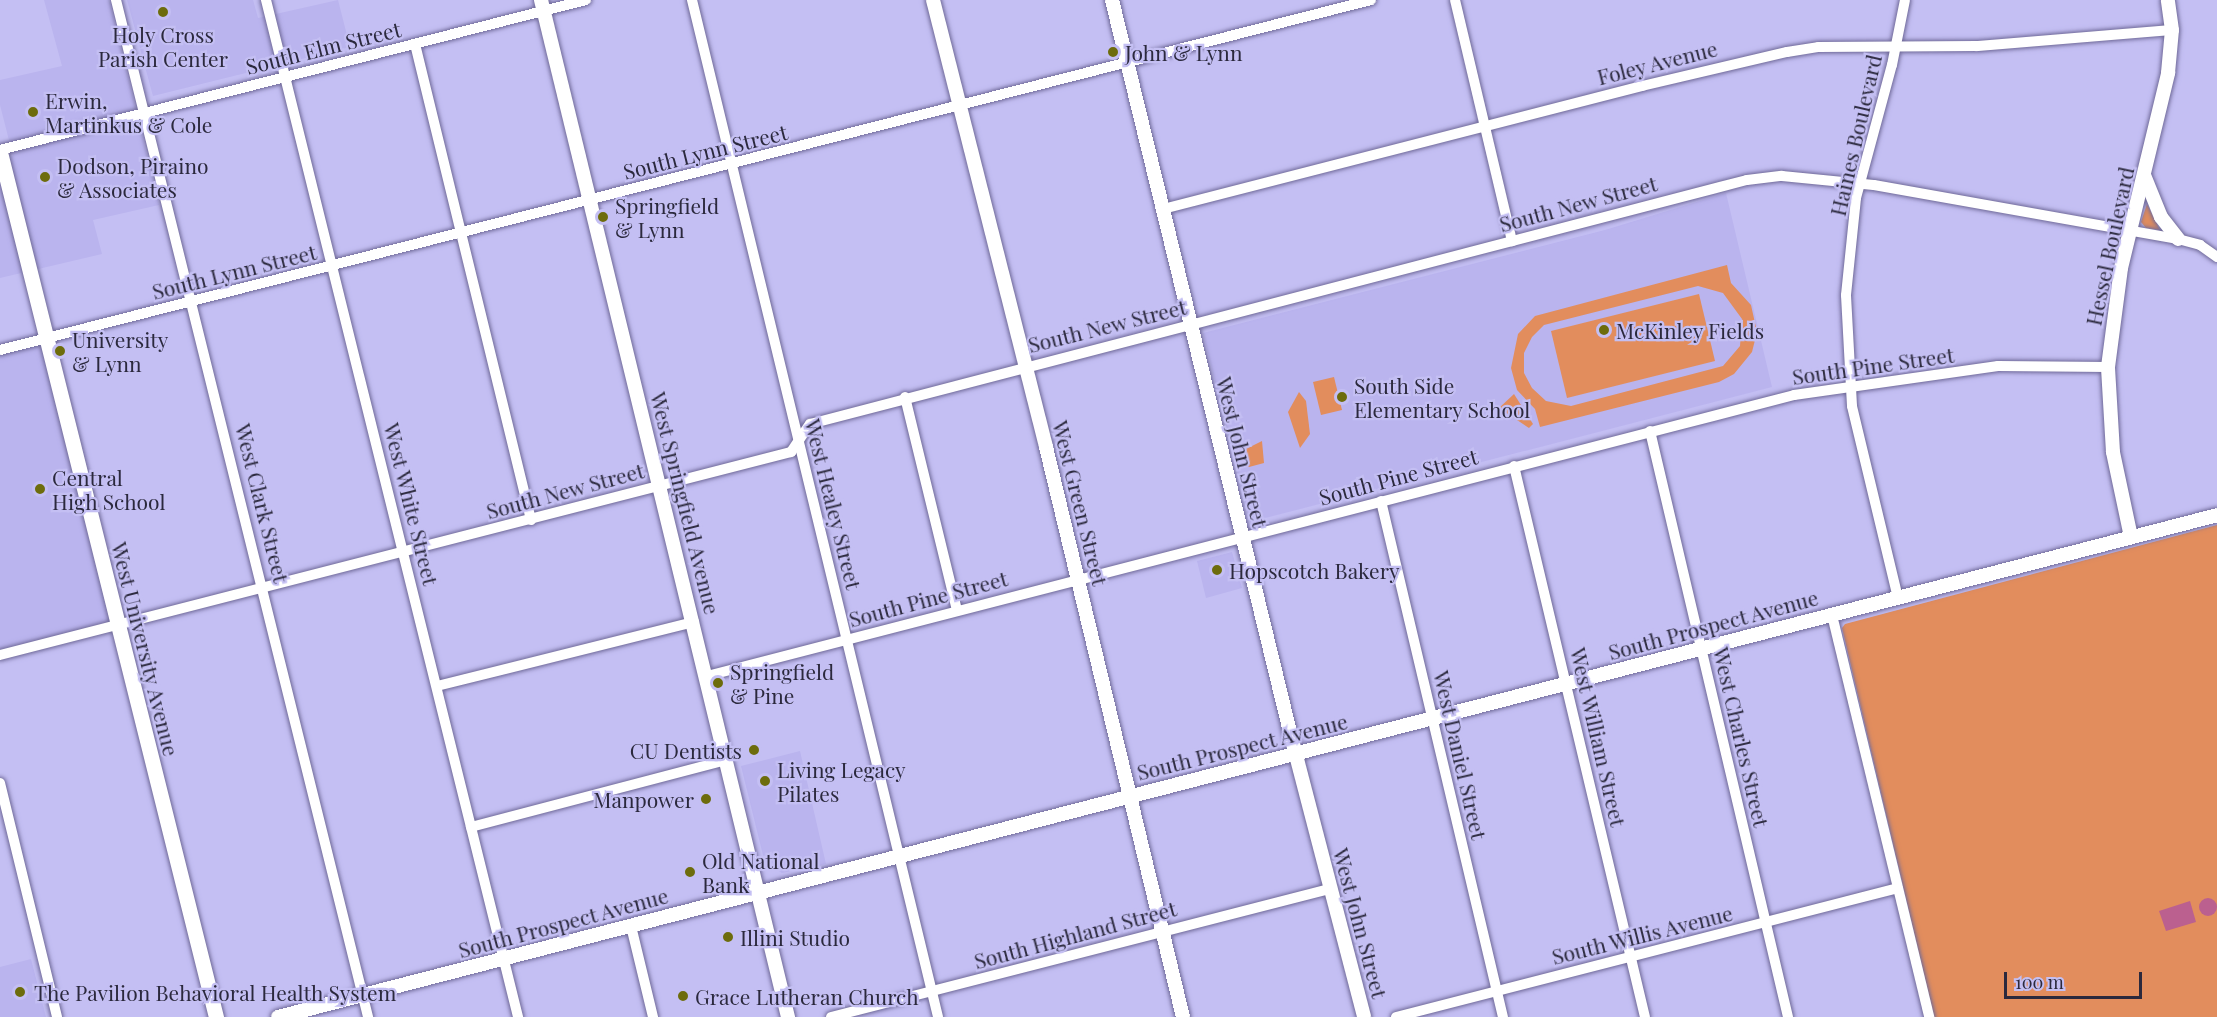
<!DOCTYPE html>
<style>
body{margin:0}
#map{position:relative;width:2217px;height:1017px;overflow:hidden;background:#c4bff3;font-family:"Playfair Display",serif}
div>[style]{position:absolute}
.built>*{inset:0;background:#bab4ee}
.green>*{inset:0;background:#e28d5d}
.water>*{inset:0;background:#bb608f}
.round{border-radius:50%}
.roads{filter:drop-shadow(0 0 2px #6f6998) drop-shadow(0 0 2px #6f6998)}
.street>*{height:10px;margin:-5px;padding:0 5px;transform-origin:5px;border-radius:5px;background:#fff}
.secondary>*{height:14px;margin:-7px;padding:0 7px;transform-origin:7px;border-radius:7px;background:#fff}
.primary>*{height:15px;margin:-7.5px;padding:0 7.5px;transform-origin:7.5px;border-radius:7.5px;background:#fff}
.dots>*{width:16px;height:16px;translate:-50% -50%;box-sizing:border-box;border:3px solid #c4bff3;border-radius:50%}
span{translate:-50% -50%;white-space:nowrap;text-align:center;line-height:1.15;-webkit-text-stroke:4.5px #c4bff3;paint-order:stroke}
.poi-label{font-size:21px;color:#2b293d}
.left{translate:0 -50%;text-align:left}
.right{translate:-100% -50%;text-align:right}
.street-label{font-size:21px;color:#2b293d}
.scale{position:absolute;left:2004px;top:972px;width:138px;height:27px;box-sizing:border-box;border:3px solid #2b293d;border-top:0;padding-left:8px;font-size:18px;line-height:21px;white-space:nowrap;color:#2b293d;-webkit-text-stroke:4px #c4bff3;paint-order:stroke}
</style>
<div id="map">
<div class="built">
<i style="clip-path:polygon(44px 0,109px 0,159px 205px,93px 220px,102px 254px,0 278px,0 159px,13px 156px,0 105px,0 80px,62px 66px)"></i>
<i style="clip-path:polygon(127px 0,253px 0,258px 18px,338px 0,350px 47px,153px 96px)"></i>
<i style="clip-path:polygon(1726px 193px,1772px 387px,1250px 522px,1203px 333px,1605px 230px)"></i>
<i style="clip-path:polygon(43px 344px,113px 623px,0 651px,0 355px)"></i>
<i style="clip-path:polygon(1232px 552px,1242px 588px,1206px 598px,1197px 561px)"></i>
<i style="clip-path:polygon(800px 751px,826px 864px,782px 873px,765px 863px,741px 766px)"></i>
<i style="clip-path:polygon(31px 959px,46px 1017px,0 1017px,0 967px)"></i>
</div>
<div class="green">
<i style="clip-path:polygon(2147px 204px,2160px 230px,2146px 228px,2141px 222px)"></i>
<i style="clip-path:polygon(evenodd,1727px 265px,1731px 283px,1751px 305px,1757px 332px,1752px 352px,1734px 374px,1719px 382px,1540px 427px,1535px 409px,1517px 390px,1511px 368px,1518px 334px,1535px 316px,1727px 265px,1698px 286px,1723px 293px,1742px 319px,1740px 346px,1723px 366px,1571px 406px,1546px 401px,1532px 388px,1524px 373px,1524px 353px,1532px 337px,1544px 325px,1698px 286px)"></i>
<i style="clip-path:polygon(1699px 294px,1715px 361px,1567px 398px,1551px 331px)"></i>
<i style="clip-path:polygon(1334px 377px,1342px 410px,1321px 415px,1313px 382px)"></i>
<i style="clip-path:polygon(1299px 392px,1306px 401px,1310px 434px,1300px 448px,1288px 412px)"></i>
<i style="clip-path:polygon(1514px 394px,1533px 424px,1529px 428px,1499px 408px)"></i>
<i style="clip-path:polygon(1262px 441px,1264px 463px,1249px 467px,1242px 461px,1242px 451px)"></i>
<i style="clip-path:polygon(2217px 525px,2217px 1017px,1934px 1017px,1842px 628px,1845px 624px)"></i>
</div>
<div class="water">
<i class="round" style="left:2199px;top:898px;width:18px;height:18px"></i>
<i style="clip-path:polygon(2190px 901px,2196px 922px,2166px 931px,2159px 911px)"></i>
</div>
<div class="roads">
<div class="street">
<i style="left:116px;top:0;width:1048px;rotate:76.08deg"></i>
<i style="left:266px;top:0;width:1048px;rotate:76.08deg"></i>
<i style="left:692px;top:0;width:1046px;rotate:76.4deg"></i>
<i style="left:1455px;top:0;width:248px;rotate:76.7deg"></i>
<i style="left:415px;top:44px;width:490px;rotate:76.3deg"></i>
<i style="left:0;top:150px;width:605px;rotate:-14.36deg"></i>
<i style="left:1163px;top:209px;width:495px;rotate:-14.4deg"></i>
<i style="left:1642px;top:86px;width:149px;rotate:-13.2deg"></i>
<i style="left:1787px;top:52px;width:31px;rotate:-9deg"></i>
<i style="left:1818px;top:47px;width:159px;rotate:-0.4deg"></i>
<i style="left:1977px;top:46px;width:196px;rotate:-4.7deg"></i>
<i style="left:0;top:350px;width:1415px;rotate:-14.32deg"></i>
<i style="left:905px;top:397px;width:220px;rotate:76.3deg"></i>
<i style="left:1650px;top:431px;width:602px;rotate:76.75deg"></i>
<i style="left:1514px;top:466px;width:566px;rotate:76.63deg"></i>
<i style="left:1381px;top:501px;width:530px;rotate:76.7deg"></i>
<i style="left:1898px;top:598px;width:197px;rotate:-103.5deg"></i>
<i style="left:1852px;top:406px;width:111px;rotate:-93.1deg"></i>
<i style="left:1846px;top:295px;width:98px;rotate:-84.1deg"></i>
<i style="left:1856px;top:198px;width:138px;rotate:-74.9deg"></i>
<i style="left:1892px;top:65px;width:66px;rotate:-78.7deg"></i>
<i style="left:1832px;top:615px;width:414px;rotate:76.4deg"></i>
<i style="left:0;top:655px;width:817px;rotate:-14.39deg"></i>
<i style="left:791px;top:452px;width:34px;rotate:-56deg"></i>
<i style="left:810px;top:424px;width:968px;rotate:-14.6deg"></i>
<i style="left:1747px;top:180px;width:35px;rotate:-7deg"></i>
<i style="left:1782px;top:176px;width:92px;rotate:5.6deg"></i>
<i style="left:1874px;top:185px;width:309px;rotate:10.1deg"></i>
<i style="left:2178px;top:239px;width:23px;rotate:15deg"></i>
<i style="left:2200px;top:245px;width:21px;rotate:35deg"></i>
<i style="left:707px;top:676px;width:1123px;rotate:-14.49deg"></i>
<i style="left:1794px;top:395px;width:206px;rotate:-8.1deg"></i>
<i style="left:1998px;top:366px;width:110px;rotate:0.5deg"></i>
<i style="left:437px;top:686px;width:265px;rotate:-14deg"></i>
<i style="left:0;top:783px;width:241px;rotate:76.3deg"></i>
<i style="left:471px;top:827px;width:265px;rotate:-14.7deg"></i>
<i style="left:631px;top:926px;width:94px;rotate:76.4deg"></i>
<i style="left:831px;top:1017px;width:514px;rotate:-14.41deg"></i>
<i style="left:1396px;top:1017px;width:518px;rotate:-14.41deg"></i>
</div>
<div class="secondary">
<i style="left:541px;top:0;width:1047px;rotate:76.35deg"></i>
<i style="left:933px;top:0;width:461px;rotate:75.8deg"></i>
<i style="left:1046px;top:447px;width:586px;rotate:76.49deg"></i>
<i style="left:1112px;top:0;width:757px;rotate:76.33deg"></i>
<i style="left:1291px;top:736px;width:290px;rotate:75.4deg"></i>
<i style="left:2144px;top:175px;width:45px;rotate:68deg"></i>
<i style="left:2161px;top:217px;width:28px;rotate:52deg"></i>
<i style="left:2131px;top:537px;width:87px;rotate:-102deg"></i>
<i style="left:2113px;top:452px;width:85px;rotate:-93.4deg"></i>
<i style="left:2108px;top:367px;width:100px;rotate:-82.5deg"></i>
<i style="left:2121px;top:268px;width:201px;rotate:-76.4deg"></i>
<i style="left:2168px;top:73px;width:43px;rotate:-84.7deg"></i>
<i style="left:2172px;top:30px;width:30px;rotate:-98deg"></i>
<i style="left:278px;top:1017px;width:2003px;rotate:-14.51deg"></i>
</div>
<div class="primary">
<i style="left:0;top:152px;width:892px;rotate:75.98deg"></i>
</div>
</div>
<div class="dots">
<i style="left:163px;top:12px;background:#6d6c0c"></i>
<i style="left:1113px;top:52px;background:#6d6c0c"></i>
<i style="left:33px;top:112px;background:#6d6c0c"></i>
<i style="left:45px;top:177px;background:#6d6c0c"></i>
<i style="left:603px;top:217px;background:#6d6c0c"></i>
<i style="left:1604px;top:330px;background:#6d6c0c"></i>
<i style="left:60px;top:351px;background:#6d6c0c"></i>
<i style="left:1342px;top:397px;background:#6d6c0c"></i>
<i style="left:40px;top:489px;background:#6d6c0c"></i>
<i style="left:1217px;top:570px;background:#6d6c0c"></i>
<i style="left:718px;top:683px;background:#6d6c0c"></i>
<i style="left:754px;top:750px;background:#6d6c0c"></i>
<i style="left:765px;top:781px;background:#6d6c0c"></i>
<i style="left:706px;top:799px;background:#6d6c0c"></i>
<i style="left:690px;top:872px;background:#6d6c0c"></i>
<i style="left:728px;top:937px;background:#6d6c0c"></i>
<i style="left:20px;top:992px;background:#6d6c0c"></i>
<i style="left:683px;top:996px;background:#6d6c0c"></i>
</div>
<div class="poi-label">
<span style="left:163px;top:46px">Holy Cross<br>Parish Center</span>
<span class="left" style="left:1125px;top:52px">John &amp; Lynn</span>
<span class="left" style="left:45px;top:112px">Erwin,<br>Martinkus &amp; Cole</span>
<span class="left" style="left:57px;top:177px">Dodson, Piraino<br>&amp; Associates</span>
<span class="left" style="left:615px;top:217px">Springfield<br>&amp; Lynn</span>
<span class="left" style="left:1616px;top:330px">McKinley Fields</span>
<span class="left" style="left:72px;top:351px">University<br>&amp; Lynn</span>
<span class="left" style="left:1354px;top:397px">South Side<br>Elementary School</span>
<span class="left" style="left:52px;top:489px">Central<br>High School</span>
<span class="left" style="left:1229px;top:570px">Hopscotch Bakery</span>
<span class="left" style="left:730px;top:683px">Springfield<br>&amp; Pine</span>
<span class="right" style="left:742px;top:750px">CU Dentists</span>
<span class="left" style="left:777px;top:781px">Living Legacy<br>Pilates</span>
<span class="right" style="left:694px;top:799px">Manpower</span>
<span class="left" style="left:702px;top:872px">Old National<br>Bank</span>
<span class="left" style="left:740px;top:937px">Illini Studio</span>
<span class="left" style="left:34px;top:992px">The Pavilion Behavioral Health System</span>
<span class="left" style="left:695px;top:996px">Grace Lutheran Church</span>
</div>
<div class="street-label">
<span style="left:323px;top:47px;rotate:-14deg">South Elm Street</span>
<span style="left:1657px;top:62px;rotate:-14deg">Foley Avenue</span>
<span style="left:1855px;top:135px;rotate:-77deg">Haines Boulevard</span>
<span style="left:705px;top:151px;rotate:-14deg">South Lynn Street</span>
<span style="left:1578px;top:203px;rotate:-15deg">South New Street</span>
<span style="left:2109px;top:246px;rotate:-78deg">Hessel Boulevard</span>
<span style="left:234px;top:271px;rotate:-14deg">South Lynn Street</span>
<span style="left:1107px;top:325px;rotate:-14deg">South New Street</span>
<span style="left:1873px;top:365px;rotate:-8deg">South Pine Street</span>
<span style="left:1243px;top:452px;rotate:76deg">West John Street</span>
<span style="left:1398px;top:476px;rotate:-15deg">South Pine Street</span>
<span style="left:565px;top:490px;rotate:-15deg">South New Street</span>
<span style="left:263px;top:503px;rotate:76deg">West Clark Street</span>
<span style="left:686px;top:503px;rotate:76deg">West Springfield Avenue</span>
<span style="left:1081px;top:503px;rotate:76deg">West Green Street</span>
<span style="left:412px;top:504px;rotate:76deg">West White Street</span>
<span style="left:834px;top:504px;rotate:76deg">West Healey Street</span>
<span style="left:928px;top:598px;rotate:-15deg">South Pine Street</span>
<span style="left:1713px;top:624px;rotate:-15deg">South Prospect Avenue</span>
<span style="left:146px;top:649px;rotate:76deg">West University Avenue</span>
<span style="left:1599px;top:737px;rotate:77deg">West William Street</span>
<span style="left:1742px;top:737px;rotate:77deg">West Charles Street</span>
<span style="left:1242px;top:746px;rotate:-14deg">South Prospect Avenue</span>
<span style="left:1461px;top:755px;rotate:77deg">West Daniel Street</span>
<span style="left:563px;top:922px;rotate:-15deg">South Prospect Avenue</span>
<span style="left:1361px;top:923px;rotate:75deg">West John Street</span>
<span style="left:1075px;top:934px;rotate:-15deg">South Highland Street</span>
<span style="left:1642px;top:934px;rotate:-14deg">South Willis Avenue</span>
</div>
<div class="scale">100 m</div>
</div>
